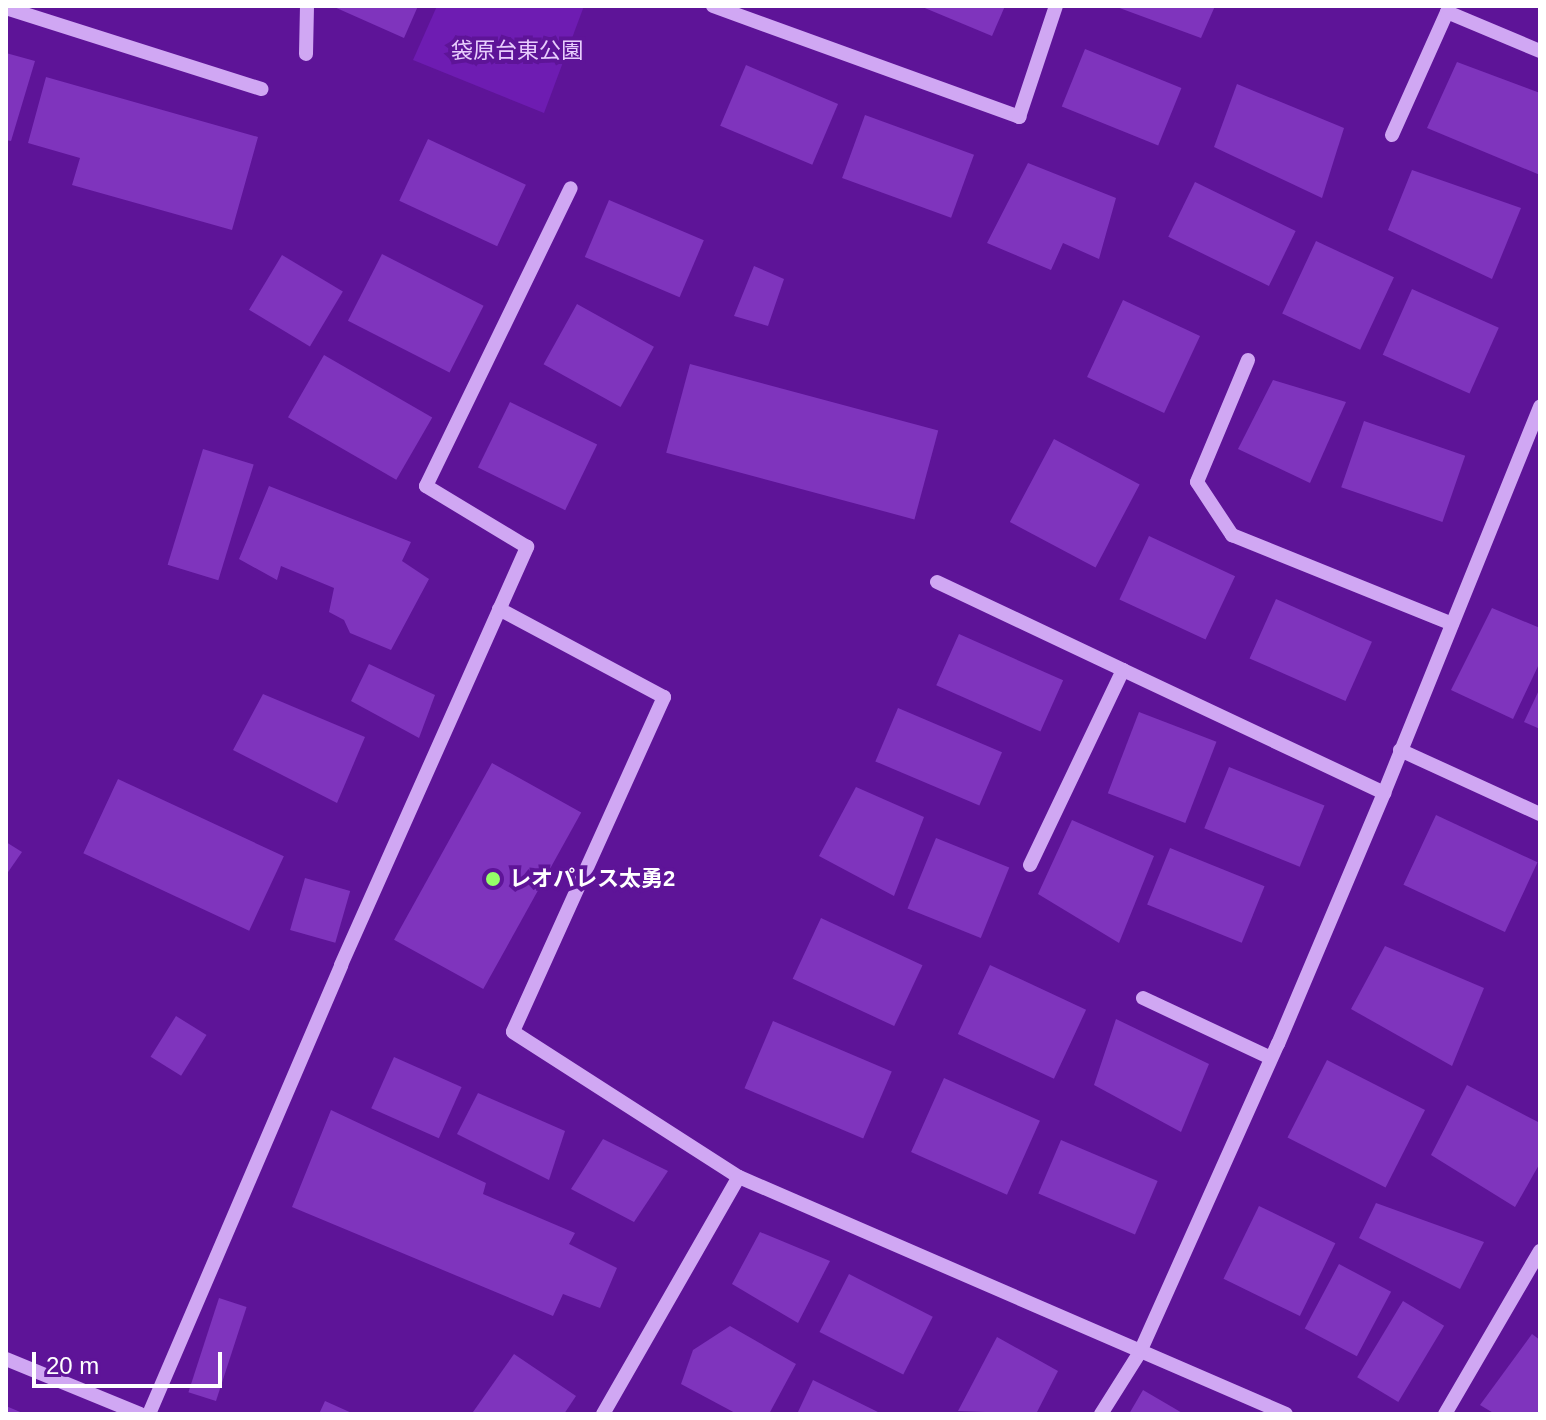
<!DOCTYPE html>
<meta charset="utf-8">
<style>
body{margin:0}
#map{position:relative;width:1546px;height:1420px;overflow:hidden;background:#5e1498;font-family:Helvetica,"Noto Sans JP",sans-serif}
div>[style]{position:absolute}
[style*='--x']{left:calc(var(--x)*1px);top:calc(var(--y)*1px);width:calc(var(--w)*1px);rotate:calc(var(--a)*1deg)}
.green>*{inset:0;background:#6e1cb2}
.building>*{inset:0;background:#7f34bd;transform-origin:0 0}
.minor>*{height:14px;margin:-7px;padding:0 7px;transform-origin:7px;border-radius:7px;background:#d0a7f3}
.dots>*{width:22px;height:22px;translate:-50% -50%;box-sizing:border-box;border:4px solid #5e1498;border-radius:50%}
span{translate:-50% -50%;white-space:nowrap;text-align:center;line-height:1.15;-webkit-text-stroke:8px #5e1498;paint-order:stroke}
.park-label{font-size:22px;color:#e8cefd}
.poi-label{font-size:22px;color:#fff;font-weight:700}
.left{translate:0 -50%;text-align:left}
.frame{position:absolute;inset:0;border:8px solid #fff;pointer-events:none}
.scale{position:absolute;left:32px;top:1352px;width:190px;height:36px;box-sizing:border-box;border:4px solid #fff;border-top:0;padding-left:10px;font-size:24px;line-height:28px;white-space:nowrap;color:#fff;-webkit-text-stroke:6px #5e1498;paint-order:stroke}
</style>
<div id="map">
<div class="green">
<i style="clip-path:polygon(437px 6px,584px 6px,544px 113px,413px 60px)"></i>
</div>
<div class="building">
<i style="clip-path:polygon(332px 6px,418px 6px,404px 38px)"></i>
<i style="clip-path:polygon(920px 6px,1005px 6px,992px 36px)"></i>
<i style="clip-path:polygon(1114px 6px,1215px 6px,1201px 38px)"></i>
<i style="left:1085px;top:49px;width:104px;height:62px;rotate:22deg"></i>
<i style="clip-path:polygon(6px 53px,35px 61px,11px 141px,6px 140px)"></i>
<i style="clip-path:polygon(1457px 62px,1540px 93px,1540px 175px,1427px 128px)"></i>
<i style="left:746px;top:65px;width:100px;height:66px;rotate:23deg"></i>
<i style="clip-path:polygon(46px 77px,258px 137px,232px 230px,72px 185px,80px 158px,28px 143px)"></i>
<i style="clip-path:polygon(1237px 84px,1344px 128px,1322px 198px,1214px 147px)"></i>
<i style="left:865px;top:115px;width:116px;height:67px;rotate:20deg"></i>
<i style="left:428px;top:139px;width:108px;height:68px;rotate:25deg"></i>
<i style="clip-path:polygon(1028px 163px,1116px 198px,1099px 259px,1063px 243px,1051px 270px,987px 243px)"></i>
<i style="clip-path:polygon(1412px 170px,1521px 208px,1492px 279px,1388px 230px)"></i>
<i style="left:1195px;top:182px;width:112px;height:61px;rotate:26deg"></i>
<i style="left:609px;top:200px;width:103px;height:62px;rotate:23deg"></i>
<i style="left:1316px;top:241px;width:86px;height:80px;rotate:25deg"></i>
<i style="left:382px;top:254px;width:114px;height:75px;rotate:27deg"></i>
<i style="left:282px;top:255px;width:71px;height:64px;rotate:31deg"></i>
<i style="clip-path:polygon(754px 266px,784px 279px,768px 326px,734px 316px)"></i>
<i style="left:1412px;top:289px;width:95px;height:72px;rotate:24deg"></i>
<i style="left:1123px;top:300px;width:85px;height:85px;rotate:25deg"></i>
<i style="left:577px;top:304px;width:88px;height:69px;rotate:29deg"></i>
<i style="left:324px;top:355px;width:125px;height:72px;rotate:30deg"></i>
<i style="left:690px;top:364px;width:257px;height:92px;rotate:15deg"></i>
<i style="clip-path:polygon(1273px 380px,1346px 402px,1310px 483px,1238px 449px)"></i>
<i style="left:510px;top:402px;width:97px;height:73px;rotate:26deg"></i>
<i style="left:1364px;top:421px;width:107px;height:70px;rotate:19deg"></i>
<i style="left:1054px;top:439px;width:97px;height:94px;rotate:28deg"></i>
<i style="left:203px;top:449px;width:53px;height:121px;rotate:17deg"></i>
<i style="clip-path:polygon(269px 486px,411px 542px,402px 561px,429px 579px,391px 650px,350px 633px,344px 620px,329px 612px,334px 588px,281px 566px,277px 580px,239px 559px)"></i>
<i style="left:1149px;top:536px;width:95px;height:70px;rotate:25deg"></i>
<i style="left:1276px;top:599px;width:105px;height:65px;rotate:24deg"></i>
<i style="clip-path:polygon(1492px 608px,1540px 628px,1540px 662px,1513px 719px,1451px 690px)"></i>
<i style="left:959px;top:634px;width:114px;height:56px;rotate:24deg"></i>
<i style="clip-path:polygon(369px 664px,435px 695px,419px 738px,351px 701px)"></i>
<i style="clip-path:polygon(1540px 688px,1540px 729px,1524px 722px)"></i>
<i style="clip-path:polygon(263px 694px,365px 737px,337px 803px,233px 750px)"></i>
<i style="left:898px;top:708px;width:113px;height:58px;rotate:23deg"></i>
<i style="left:1139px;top:712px;width:83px;height:87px;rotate:21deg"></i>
<i style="left:492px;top:763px;width:102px;height:202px;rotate:29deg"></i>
<i style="left:1229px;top:767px;width:103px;height:66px;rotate:22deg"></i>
<i style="left:118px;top:779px;width:183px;height:82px;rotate:25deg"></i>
<i style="clip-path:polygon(856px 787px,924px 817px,894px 896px,819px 856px)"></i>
<i style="left:1436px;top:815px;width:112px;height:77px;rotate:25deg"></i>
<i style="clip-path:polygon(1072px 820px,1154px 856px,1119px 943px,1038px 894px)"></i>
<i style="left:936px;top:838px;width:79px;height:76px;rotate:22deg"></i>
<i style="clip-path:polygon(6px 842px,22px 852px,6px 875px)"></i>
<i style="left:1170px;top:848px;width:102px;height:61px;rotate:22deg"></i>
<i style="left:305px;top:878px;width:47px;height:54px;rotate:16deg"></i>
<i style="left:821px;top:918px;width:112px;height:67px;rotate:25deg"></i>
<i style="clip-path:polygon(1385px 946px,1484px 988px,1452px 1066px,1351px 1009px)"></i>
<i style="left:990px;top:965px;width:106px;height:76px;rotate:25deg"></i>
<i style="left:176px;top:1016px;width:36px;height:48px;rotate:32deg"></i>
<i style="clip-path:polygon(1116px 1019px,1209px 1064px,1181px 1132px,1094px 1085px)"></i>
<i style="left:773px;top:1021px;width:129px;height:73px;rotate:23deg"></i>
<i style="left:394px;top:1057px;width:74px;height:56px;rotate:24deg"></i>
<i style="left:1327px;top:1060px;width:110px;height:87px;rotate:27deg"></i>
<i style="left:944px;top:1078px;width:105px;height:81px;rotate:24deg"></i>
<i style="clip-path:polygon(1467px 1085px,1540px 1123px,1540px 1163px,1515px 1207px,1431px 1155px)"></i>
<i style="clip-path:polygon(478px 1093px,565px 1131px,549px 1180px,457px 1134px)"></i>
<i style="clip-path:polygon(331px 1110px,486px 1183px,483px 1194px,575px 1233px,569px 1244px,617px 1268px,600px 1308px,563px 1294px,553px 1316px,292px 1207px)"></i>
<i style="clip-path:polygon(603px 1139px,668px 1171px,634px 1222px,571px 1189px)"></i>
<i style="left:1061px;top:1140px;width:105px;height:58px;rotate:23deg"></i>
<i style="clip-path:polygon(1376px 1203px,1484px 1242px,1460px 1289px,1359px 1238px)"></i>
<i style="left:1259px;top:1206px;width:85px;height:81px;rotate:26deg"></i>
<i style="clip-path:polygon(760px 1232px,830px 1261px,798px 1323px,732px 1284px)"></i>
<i style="left:1339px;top:1264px;width:59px;height:73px;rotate:28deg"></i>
<i style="left:849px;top:1274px;width:94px;height:65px;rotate:27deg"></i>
<i style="left:219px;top:1298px;width:29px;height:99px;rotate:18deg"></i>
<i style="left:1403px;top:1301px;width:48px;height:89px;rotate:31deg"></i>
<i style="clip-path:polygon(730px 1326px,796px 1364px,769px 1414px,737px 1414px,681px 1384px,693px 1350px)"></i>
<i style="clip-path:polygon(1532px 1334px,1540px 1340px,1540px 1414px,1495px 1414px,1480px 1405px)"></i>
<i style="clip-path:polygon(997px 1337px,1058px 1371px,1036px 1414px,958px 1411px)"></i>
<i style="clip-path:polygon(514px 1354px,576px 1396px,564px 1414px,473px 1412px)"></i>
<i style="clip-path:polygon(813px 1380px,882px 1414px,797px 1414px)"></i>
<i style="clip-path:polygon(1143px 1390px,1184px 1414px,1129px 1414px)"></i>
<i style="clip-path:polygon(325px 1401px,354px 1414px,319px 1414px)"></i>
<i style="clip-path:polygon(6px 1406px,25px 1414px,6px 1414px)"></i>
</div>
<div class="minor">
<i style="--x:713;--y:6;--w:326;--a:19.9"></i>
<i style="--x:1019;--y:117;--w:117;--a:-71.6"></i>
<i style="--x:6;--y:8;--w:268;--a:17.6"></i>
<i style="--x:306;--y:54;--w:48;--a:-88.8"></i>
<i style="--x:1392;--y:135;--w:135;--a:-65.9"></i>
<i style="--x:1447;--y:12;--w:101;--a:22.8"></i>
<i style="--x:1248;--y:360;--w:132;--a:112.7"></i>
<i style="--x:1197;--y:482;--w:64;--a:56.6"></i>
<i style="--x:1232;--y:535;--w:237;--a:22"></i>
<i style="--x:937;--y:582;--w:206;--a:25.3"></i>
<i style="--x:499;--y:609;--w:187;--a:28.1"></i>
<i style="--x:664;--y:697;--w:367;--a:114.3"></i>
<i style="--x:513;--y:1032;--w:269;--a:32.7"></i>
<i style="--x:739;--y:1177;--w:596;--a:23.43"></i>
<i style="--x:1400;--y:750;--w:154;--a:24.6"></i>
<i style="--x:1030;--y:865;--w:216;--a:-64.5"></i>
<i style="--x:1123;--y:670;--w:289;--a:25.2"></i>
<i style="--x:1143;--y:998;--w:141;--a:25.1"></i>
<i style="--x:6;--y:1359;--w:145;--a:22.3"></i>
<i style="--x:149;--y:1414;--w:488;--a:-66.8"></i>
<i style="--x:341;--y:965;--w:458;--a:-66"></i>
<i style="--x:527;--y:547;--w:118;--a:-148.9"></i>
<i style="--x:426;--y:486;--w:331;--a:-64.1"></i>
<i style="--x:603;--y:1414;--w:273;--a:-60.2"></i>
<i style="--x:1101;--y:1414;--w:73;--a:-57.8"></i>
<i style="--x:1140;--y:1352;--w:338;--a:-65.9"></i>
<i style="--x:1278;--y:1044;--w:272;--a:-67.1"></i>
<i style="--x:1384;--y:793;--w:417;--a:-68"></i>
<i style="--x:1445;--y:1414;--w:189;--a:-59.8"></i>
</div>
<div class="dots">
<i style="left:493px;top:879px;background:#95ff68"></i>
</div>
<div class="park-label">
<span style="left:517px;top:51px">袋原台東公園</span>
</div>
<div class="poi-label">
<span class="left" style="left:509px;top:879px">レオパレス太勇2</span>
</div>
<div class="frame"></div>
<div class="scale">20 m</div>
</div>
